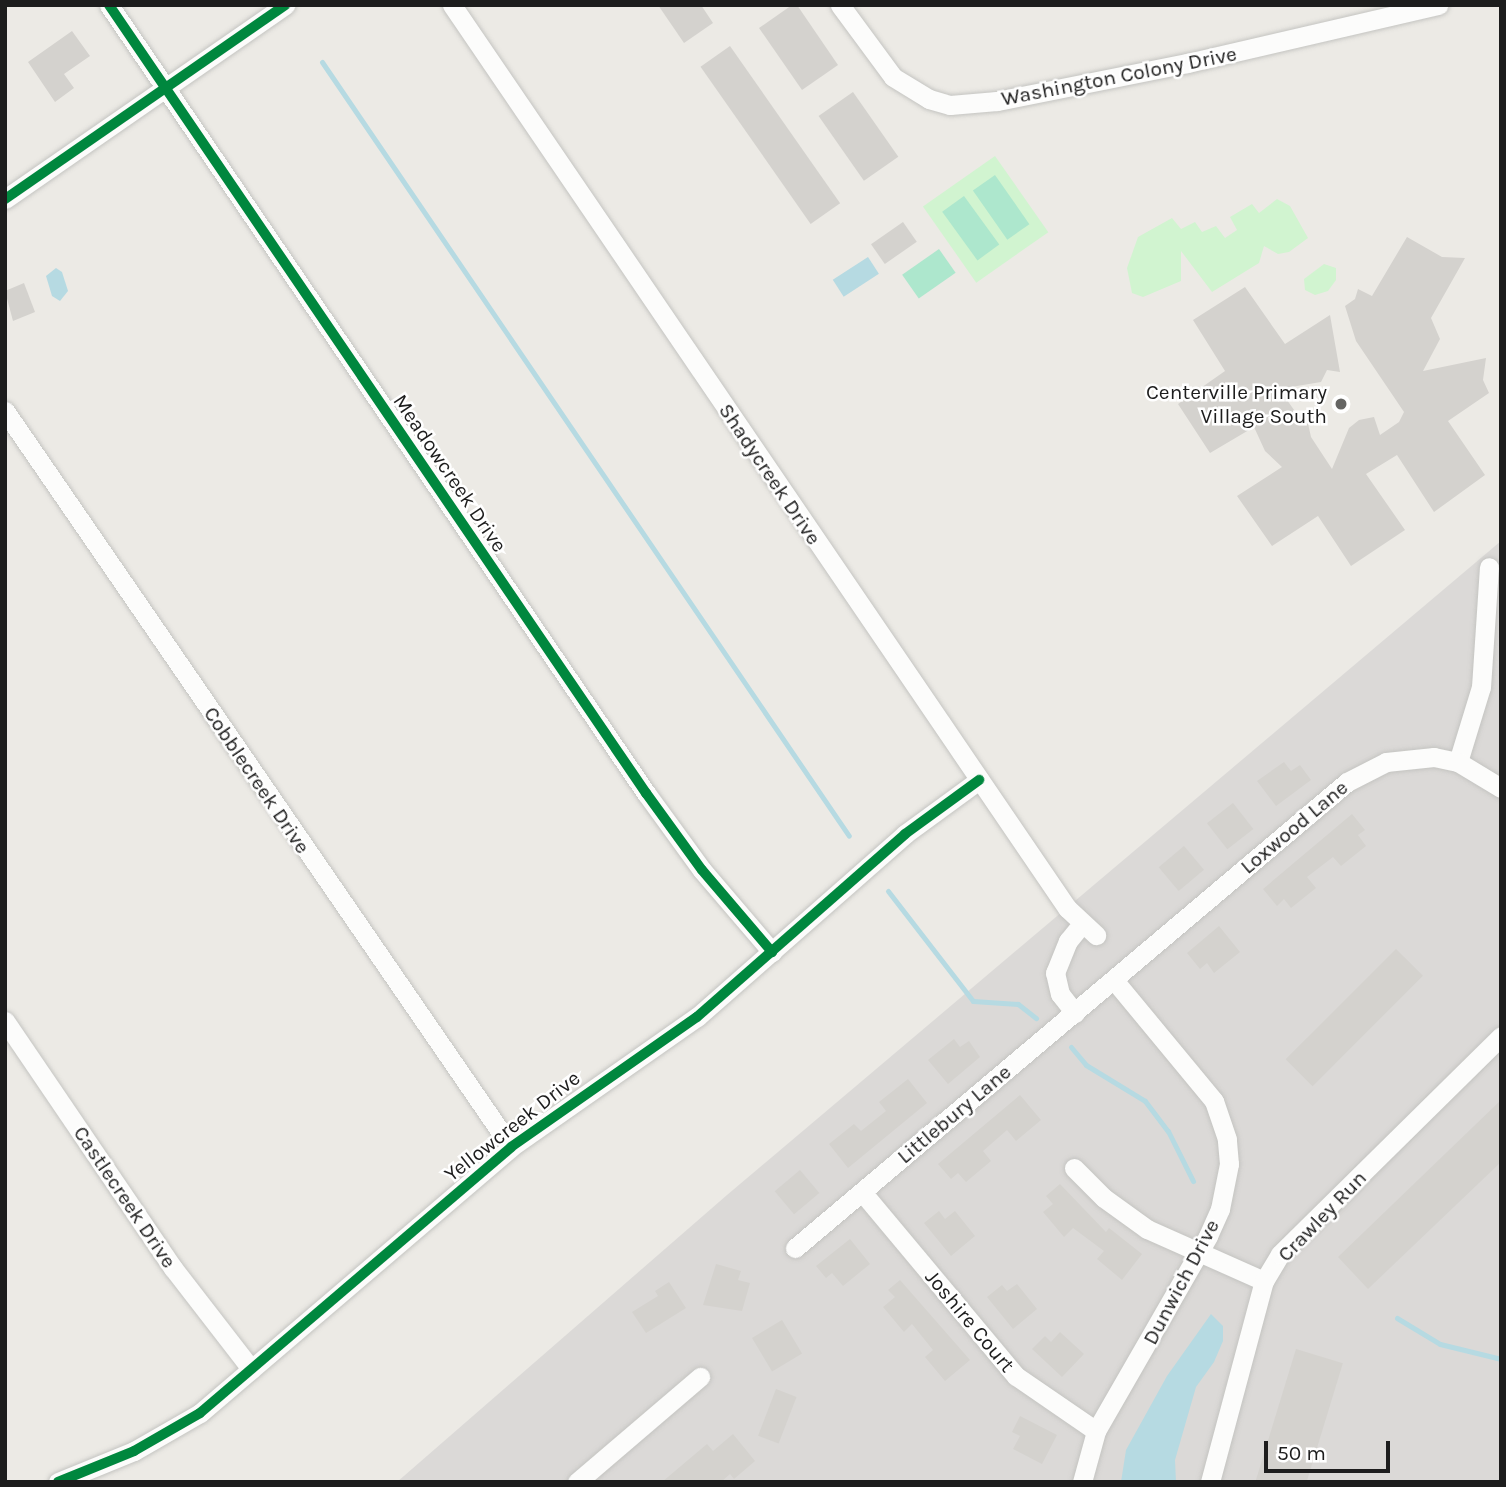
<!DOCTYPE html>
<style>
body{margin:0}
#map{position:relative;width:1506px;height:1487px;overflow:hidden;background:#eceae5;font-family:Karla,sans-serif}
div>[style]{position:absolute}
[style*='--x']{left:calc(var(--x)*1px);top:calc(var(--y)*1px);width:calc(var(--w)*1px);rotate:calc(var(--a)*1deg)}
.residential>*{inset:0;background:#dbd9d7}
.park>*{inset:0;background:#d1f4d0;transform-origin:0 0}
.pitch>*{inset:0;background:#ade7cd;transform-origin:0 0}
.water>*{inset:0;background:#b6dae2;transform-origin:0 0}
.stream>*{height:5px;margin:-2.5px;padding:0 2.5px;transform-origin:2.5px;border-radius:2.5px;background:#b6dae2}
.building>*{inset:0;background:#d4d2ce;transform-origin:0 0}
.roads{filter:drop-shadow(0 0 2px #c4c4c1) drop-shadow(0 0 2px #c4c4c1)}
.street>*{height:19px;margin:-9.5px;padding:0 9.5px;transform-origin:9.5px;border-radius:9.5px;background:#fcfcfb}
.cycleway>*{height:10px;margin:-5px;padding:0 5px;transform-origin:5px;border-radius:5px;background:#00873e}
.dots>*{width:19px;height:19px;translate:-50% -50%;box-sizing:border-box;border:4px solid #fff;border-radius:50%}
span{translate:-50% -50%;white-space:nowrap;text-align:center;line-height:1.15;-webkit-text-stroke:5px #fff;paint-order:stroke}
.street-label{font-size:21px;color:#1d1d1d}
.poi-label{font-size:21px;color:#1d1d1d}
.right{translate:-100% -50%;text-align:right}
.frame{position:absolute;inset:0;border:7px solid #1d1d1d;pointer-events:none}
.scale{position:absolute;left:1264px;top:1441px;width:126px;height:32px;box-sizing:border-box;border:4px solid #1d1d1d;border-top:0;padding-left:9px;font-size:21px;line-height:24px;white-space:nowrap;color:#1d1d1d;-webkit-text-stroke:5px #fff;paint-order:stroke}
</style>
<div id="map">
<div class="residential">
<i style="clip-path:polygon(1501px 541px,1501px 1482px,397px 1482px,727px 1195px)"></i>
</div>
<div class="park">
<i style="left:995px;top:156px;width:93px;height:88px;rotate:55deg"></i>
<i style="clip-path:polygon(1277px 199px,1290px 206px,1308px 238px,1289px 252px,1278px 254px,1264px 246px,1259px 263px,1212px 292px,1181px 251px,1181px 281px,1143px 297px,1132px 293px,1127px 268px,1138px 237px,1172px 218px,1181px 229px,1195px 222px,1202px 232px,1216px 226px,1225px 238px,1237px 230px,1230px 217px,1252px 204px,1259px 213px)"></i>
<i style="clip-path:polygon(1324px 264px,1336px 268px,1336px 280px,1328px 291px,1315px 295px,1305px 290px,1304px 279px)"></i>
</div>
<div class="pitch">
<i style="left:995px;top:175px;width:60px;height:27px;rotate:55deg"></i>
<i style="left:964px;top:196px;width:60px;height:27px;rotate:54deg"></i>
<i style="left:939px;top:249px;width:29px;height:45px;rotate:55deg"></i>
</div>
<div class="water">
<i style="left:868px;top:257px;width:20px;height:42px;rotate:57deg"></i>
<i style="clip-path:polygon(56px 268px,62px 272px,68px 291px,60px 301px,52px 296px,46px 276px)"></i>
<i style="clip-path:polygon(1211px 1314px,1223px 1326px,1223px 1341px,1214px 1362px,1196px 1387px,1175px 1460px,1176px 1482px,1121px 1482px,1126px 1450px,1167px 1376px)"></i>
</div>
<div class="stream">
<i style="--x:322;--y:62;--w:936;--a:55.75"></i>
<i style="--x:888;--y:891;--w:139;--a:52.3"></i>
<i style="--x:973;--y:1001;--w:45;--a:3.8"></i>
<i style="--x:1018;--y:1004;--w:23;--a:38"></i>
<i style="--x:1071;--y:1047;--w:23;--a:50"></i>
<i style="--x:1086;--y:1065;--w:69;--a:31.4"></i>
<i style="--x:1145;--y:1101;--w:38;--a:53"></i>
<i style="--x:1168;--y:1131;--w:56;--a:63.4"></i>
<i style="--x:1397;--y:1318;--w:50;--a:31.2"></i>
<i style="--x:1440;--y:1344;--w:63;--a:13.8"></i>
</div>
<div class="building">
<i style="clip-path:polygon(658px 5px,701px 5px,713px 23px,684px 43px)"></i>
<i style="clip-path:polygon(792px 5px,797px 5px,838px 65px,802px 90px,759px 28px)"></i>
<i style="clip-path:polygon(72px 31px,90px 56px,64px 74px,74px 88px,55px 102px,28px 62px)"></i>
<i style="left:730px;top:46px;width:192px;height:36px;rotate:55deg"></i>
<i style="left:853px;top:92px;width:79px;height:42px;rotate:55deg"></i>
<i style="left:903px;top:222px;width:24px;height:39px;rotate:55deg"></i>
<i style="clip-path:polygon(1407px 237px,1442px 257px,1465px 258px,1431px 318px,1440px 339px,1423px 371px,1486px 358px,1483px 380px,1489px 393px,1448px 421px,1485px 475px,1434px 512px,1397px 455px,1366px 474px,1405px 530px,1351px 566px,1318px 516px,1272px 546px,1237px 496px,1282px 467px,1265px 451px,1254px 427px,1210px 453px,1178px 404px,1225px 371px,1193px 320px,1245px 287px,1285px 344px,1330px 315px,1340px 372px,1327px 370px,1321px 382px,1279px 389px,1297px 414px,1307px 419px,1311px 437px,1332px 469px,1349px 428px,1359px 420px,1374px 417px,1380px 435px,1399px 422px,1404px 412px,1356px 341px,1345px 306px,1355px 299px,1358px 289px,1372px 296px)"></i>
<i style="clip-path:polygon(24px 283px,35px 312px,13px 321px,5px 291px)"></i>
<i style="clip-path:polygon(1284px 762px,1291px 771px,1300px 765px,1311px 780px,1276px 806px,1257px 781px)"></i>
<i style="left:1233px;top:803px;width:33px;height:33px;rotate:52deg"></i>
<i style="clip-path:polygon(1352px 814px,1365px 830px,1358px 835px,1366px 846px,1341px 866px,1333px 857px,1307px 877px,1316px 888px,1291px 908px,1284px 899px,1277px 906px,1263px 889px)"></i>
<i style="left:1184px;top:846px;width:31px;height:33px;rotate:50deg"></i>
<i style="clip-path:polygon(1219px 926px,1240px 952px,1214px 973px,1207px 963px,1200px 969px,1187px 953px)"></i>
<i style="left:1396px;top:949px;width:38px;height:156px;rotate:45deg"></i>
<i style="clip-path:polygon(954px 1039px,960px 1047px,969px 1041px,980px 1057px,948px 1084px,928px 1060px)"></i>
<i style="clip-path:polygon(908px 1079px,927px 1103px,848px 1168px,829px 1144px,854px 1124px,861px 1131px,886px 1111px,879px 1102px)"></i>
<i style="clip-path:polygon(1020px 1095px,1041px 1120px,1016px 1141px,1007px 1130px,983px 1151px,991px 1161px,966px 1182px,958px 1173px,951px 1179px,938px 1164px)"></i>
<i style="clip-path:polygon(1501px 1100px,1501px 1162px,1368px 1289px,1338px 1257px)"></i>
<i style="left:800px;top:1170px;width:30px;height:33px;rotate:50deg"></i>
<i style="clip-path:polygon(1060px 1184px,1106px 1232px,1109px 1228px,1142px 1254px,1122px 1280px,1097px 1259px,1104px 1251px,1073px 1228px,1064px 1237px,1043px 1212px,1053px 1204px,1046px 1196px)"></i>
<i style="clip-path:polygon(939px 1211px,945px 1219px,955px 1211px,975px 1236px,951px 1256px,924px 1223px)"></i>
<i style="clip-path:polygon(850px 1239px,870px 1264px,843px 1286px,832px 1273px,826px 1278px,816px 1266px)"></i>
<i style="clip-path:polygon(716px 1264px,741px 1271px,738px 1280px,750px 1283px,742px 1311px,703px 1305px)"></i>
<i style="clip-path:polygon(900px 1280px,970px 1360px,945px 1381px,925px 1357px,933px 1350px,912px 1324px,904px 1332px,883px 1307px,895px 1297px,888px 1290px)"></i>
<i style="clip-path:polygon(669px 1282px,686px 1308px,646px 1333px,632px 1312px,658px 1296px,655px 1291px)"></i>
<i style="clip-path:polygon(1017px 1284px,1037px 1309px,1013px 1329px,987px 1297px,1002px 1285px,1007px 1291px)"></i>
<i style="left:782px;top:1320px;width:39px;height:35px;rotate:59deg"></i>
<i style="clip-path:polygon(1060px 1332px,1084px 1354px,1062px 1377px,1032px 1349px,1045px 1336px,1051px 1342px)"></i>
<i style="left:1296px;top:1349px;width:49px;height:138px;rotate:17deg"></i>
<i style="left:776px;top:1389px;width:22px;height:50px;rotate:21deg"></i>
<i style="clip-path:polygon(1020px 1416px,1057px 1435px,1042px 1464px,1013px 1449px,1020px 1436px,1012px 1432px)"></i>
<i style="clip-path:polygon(733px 1434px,755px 1461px,734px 1479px,730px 1474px,721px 1482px,662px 1482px,707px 1444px,713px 1451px)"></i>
</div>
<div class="roads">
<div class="street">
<i style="--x:109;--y:5;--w:954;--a:55.73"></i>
<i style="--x:646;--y:793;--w:95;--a:54"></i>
<i style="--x:702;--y:870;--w:108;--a:49.5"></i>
<i style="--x:452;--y:5;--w:1093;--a:55.74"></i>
<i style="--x:1067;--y:908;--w:40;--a:43"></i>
<i style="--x:840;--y:5;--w:89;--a:53.6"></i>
<i style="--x:893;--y:77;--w:42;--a:31.4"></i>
<i style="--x:929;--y:99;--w:22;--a:16"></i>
<i style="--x:950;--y:105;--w:47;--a:-4.9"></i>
<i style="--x:997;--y:101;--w:194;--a:-11.3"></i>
<i style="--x:1187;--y:63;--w:258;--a:-13"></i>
<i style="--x:5;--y:199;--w:341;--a:-34.7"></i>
<i style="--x:5;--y:411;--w:893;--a:55.49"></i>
<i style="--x:1458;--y:762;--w:78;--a:-73"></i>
<i style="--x:1481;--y:687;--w:120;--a:-86.2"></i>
<i style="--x:1075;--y:1013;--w:24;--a:-128"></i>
<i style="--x:1060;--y:994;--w:22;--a:-103"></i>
<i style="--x:1055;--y:973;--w:35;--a:-68"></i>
<i style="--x:1068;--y:941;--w:21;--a:-51"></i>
<i style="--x:5;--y:1021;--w:299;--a:55.8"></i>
<i style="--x:173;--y:1268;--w:128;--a:52.3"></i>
<i style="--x:1074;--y:1168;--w:42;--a:45"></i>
<i style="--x:1104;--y:1198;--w:53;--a:35.8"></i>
<i style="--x:1147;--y:1229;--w:128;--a:24"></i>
<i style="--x:862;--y:1192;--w:240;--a:50.1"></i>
<i style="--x:1016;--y:1376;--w:97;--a:34.5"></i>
<i style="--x:795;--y:1248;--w:722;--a:-40.17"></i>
<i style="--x:1347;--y:782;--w:44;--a:-27.1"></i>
<i style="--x:1386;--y:762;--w:48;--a:-5.9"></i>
<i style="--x:1434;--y:757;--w:25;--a:12"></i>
<i style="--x:1458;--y:762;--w:50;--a:31.2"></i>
<i style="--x:58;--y:1482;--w:82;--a:-22.2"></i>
<i style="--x:134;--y:1451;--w:76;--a:-29.9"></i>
<i style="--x:200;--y:1413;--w:409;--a:-40.5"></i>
<i style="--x:511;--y:1147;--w:227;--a:-35"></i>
<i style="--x:697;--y:1017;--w:277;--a:-41.3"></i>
<i style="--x:905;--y:834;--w:92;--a:-36.1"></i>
<i style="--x:577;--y:1482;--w:162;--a:-40.5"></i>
<i style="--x:1082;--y:1482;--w:53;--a:-74.6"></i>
<i style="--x:1096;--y:1431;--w:225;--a:-60.1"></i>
<i style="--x:1208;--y:1236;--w:30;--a:-66"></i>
<i style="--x:1220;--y:1209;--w:46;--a:-78.7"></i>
<i style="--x:1229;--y:1164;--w:25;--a:-95"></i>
<i style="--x:1227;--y:1139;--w:40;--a:-108.9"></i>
<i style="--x:1214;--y:1101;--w:157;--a:-129.6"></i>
<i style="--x:1210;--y:1482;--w:208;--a:-75"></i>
<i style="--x:1264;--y:1281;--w:31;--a:-59"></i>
<i style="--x:1280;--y:1254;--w:310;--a:-44.6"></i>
</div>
</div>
<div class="cycleway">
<i style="--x:109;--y:5;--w:954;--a:55.73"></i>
<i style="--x:646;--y:793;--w:95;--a:54"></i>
<i style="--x:702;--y:870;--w:108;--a:49.5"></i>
<i style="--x:5;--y:199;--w:341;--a:-34.7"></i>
<i style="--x:58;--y:1482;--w:82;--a:-22.2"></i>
<i style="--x:134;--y:1451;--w:76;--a:-29.9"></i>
<i style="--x:200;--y:1413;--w:409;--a:-40.5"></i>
<i style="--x:511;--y:1147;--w:227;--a:-35"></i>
<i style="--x:697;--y:1017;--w:277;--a:-41.3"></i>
<i style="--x:905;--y:834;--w:92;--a:-36.1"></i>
</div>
<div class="dots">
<i style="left:1341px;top:404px;background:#656563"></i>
</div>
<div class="street-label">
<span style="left:1119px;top:76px;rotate:-11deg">Washington Colony Drive</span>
<span style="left:450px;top:473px;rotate:56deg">Meadowcreek Drive</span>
<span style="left:770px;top:474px;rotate:56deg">Shadycreek Drive</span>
<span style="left:257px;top:780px;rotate:56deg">Cobblecreek Drive</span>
<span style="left:1294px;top:827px;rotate:-40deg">Loxwood Lane</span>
<span style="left:954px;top:1114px;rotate:-40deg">Littlebury Lane</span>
<span style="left:512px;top:1126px;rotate:-38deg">Yellowcreek Drive</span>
<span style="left:125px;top:1197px;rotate:56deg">Castlecreek Drive</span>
<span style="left:1322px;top:1216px;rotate:-46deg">Crawley Run</span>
<span style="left:1181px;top:1282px;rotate:-62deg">Dunwich Drive</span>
<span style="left:970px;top:1321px;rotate:50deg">Joshire Court</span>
</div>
<div class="poi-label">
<span class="right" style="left:1327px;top:404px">Centerville Primary<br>Village South</span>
</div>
<div class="frame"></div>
<div class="scale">50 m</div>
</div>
